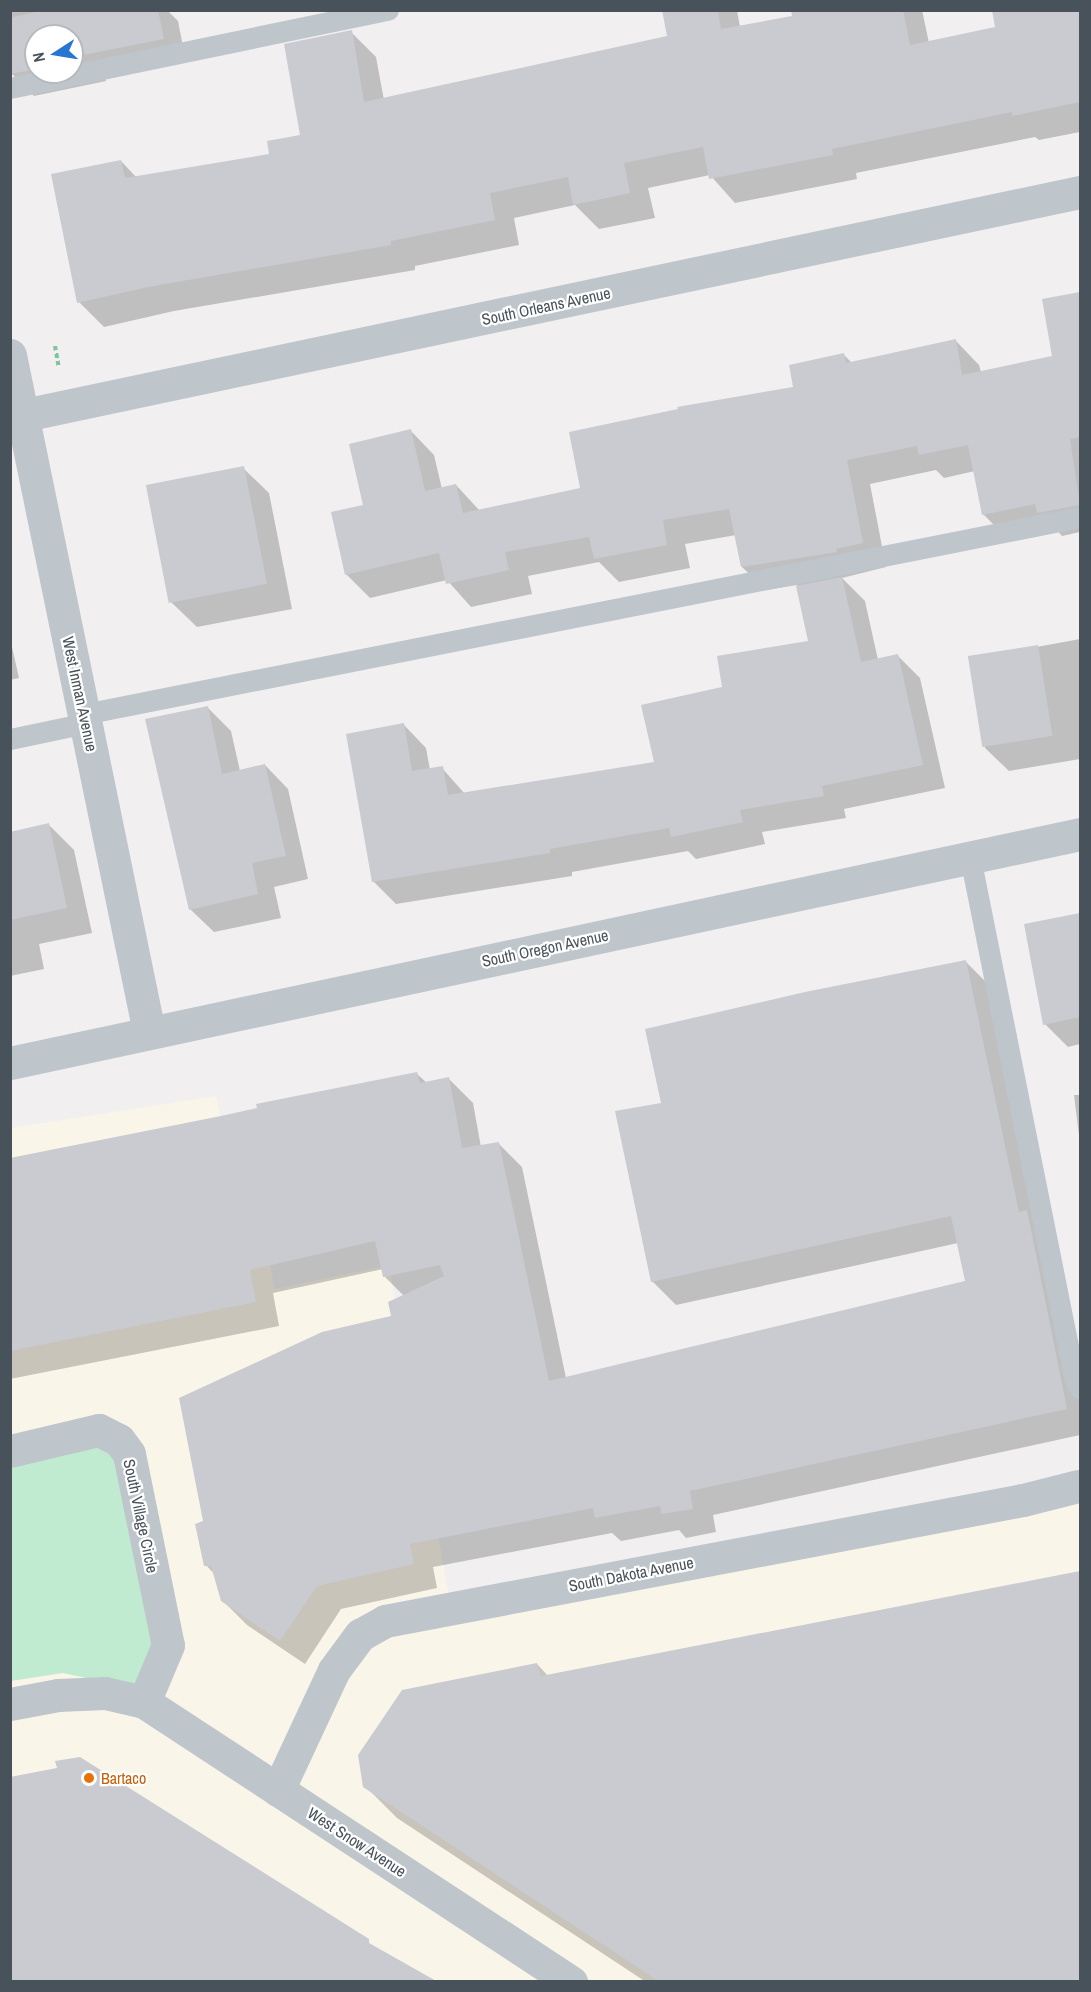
<!DOCTYPE html>
<style>
body{margin:0}
#map{position:relative;width:1091px;height:1992px;overflow:hidden;background:#f1efef;font-family:"Archivo Narrow",sans-serif}
div>[style]{position:absolute}
[style*='--x']{left:calc(var(--x)*1px);top:calc(var(--y)*1px);width:calc(var(--w)*1px);rotate:calc(var(--a)*1deg)}
.commercial>*{inset:0;background:#faf5e9}
.green>*{inset:0;background:#c0ebd0}
.shadow>*{inset:0;background:#0003}
.building>*{inset:0;background:#c9cbd1;transform-origin:0 0}
.path>*{height:4px;margin-top:-2px;transform-origin:0;background:repeating-linear-gradient(90deg,#7bc6a0 0 4.5px,transparent 0 7.5px)}
.service>*{height:21px;margin:-10.5px;padding:0 10.5px;transform-origin:10.5px;border-radius:10.5px;background:#bec6cc}
.minor>*{height:33px;margin:-16.5px;padding:0 16.5px;transform-origin:16.5px;border-radius:16.5px;background:#bec6cc}
.tertiary>*{height:33px;margin:-16.5px;padding:0 16.5px;transform-origin:16.5px;border-radius:16.5px;background:#bec6cc}
.dots>*{width:16px;height:16px;translate:-50% -50%;box-sizing:border-box;border:3px solid #fff;border-radius:50%}
span{translate:-50% -50%;white-space:nowrap;text-align:center;line-height:1.15;-webkit-text-stroke:4.5px #fff;paint-order:stroke}
.street-label{font-size:16px;color:#48525a}
.food-label{font-size:16px;color:#c56008}
.left{translate:0 -50%;text-align:left}
.frame{position:absolute;inset:0;border:12px solid #48525a;pointer-events:none}
.north{position:absolute;left:24px;top:24px;width:60px;height:60px;box-sizing:border-box;background:#fff;border:2px solid #b6babd;border-radius:50%;rotate:258deg;font-size:16px;font-weight:700;line-height:24px;text-align:center;color:#48525a}
.north::after{content:'';display:block;margin:auto;width:21px;height:27px;background:#2876d1;clip-path:polygon(50% 0,100% 100%,50% 72%,0 100%)}
</style>
<div id="map">
<div class="commercial">
<i style="clip-path:polygon(216px 1096px,235px 1177px,250px 1174px,275px 1289px,389px 1265px,450px 1601px,1080px 1493px,1080px 1981px,11px 1982px,11px 1128px)"></i>
</div>
<div class="green">
<i style="clip-path:polygon(94px 1437px,113px 1448px,167px 1650px,137px 1689px,63px 1673px,11px 1681px,10px 1456px)"></i>
</div>
<div class="shadow">
<i style="clip-path:polygon(evenodd,10px 10px,167px 10px,178px 21px,186px 62px,105px 78px,106px 81px,34px 96px,11px 73px,10px 10px,36px 36px,72px 36px,72px 72px,36px 72px,36px 36px)"></i>
<i style="clip-path:polygon(664px 10px,737px 10px,740px 27px,794px 17px,793px 10px,922px 10px,929px 43px,997px 29px,993px 10px,1080px 10px,1080px 132px,1039px 140px,1035px 137px,856px 173px,857px 179px,735px 203px,710px 175px,648px 188px,655px 218px,599px 229px,575px 205px,514px 218px,519px 245px,415px 266px,415px 270px,174px 311px,104px 327px,79px 302px,121px 161px,137px 178px,271px 155px,302px 136px,351px 32px,376px 57px,384px 100px,669px 37px)"></i>
<i style="clip-path:polygon(1080px 293px,1080px 532px,1062px 536px,1055px 528px,1007px 538px,983px 514px,975px 471px,944px 478px,936px 470px,870px 484px,886px 567px,842px 578px,865px 601px,878px 660px,897px 655px,920px 678px,945px 788px,844px 809px,846px 818px,762px 832px,765px 844px,696px 859px,688px 851px,572px 872px,572px 876px,396px 904px,373px 881px,404px 725px,426px 748px,430px 770px,442px 768px,465px 794px,656px 763px,724px 688px,810px 642px,797px 585px,766px 590px,742px 567px,736px 535px,685px 544px,690px 568px,619px 582px,599px 562px,528px 576px,532px 594px,471px 607px,447px 580px,370px 598px,346px 574px,364px 506px,411px 431px,434px 455px,442px 489px,456px 485px,480px 511px,582px 489px,795px 388px,844px 355px,852px 363px,956px 341px,979px 365px,981px 372px,1054px 357px,1044px 301px)"></i>
<i style="clip-path:polygon(243px 468px,269px 493px,292px 609px,197px 627px,171px 602px)"></i>
<i style="clip-path:polygon(10px 638px,19px 678px,10px 680px)"></i>
<i style="clip-path:polygon(1080px 639px,1080px 759px,1009px 771px,985px 748px,970px 659px)"></i>
<i style="clip-path:polygon(208px 708px,231px 731px,240px 771px,265px 765px,288px 789px,308px 879px,274px 887px,281px 918px,214px 932px,190px 909px)"></i>
<i style="clip-path:polygon(49px 825px,74px 850px,92px 933px,39px 944px,44px 969px,10px 976px,10px 833px)"></i>
<i style="clip-path:polygon(1080px 915px,1080px 1044px,1068px 1047px,1045px 1024px,1026px 925px)"></i>
<i style="clip-path:polygon(965px 961px,989px 985px,1080px 1385px,1080px 1435px,713px 1515px,716px 1532px,686px 1538px,679px 1530px,621px 1541px,612px 1533px,433px 1567px,437px 1588px,341px 1609px,305px 1664px,247px 1625px,222px 1600px,215px 1575px,206px 1565px,205px 1523px,392px 1317px,404px 1296px,384px 1276px,383px 1269px,273px 1293px,279px 1326px,10px 1379px,10px 1159px,221px 1117px,417px 1074px,427px 1083px,449px 1079px,473px 1103px,481px 1147px,498px 1143px,522px 1167px,566px 1378px,967px 1283px,958px 1243px,676px 1305px,652px 1281px,663px 1104px)"></i>
<i style="clip-path:polygon(1074px 1095px,1080px 1095px,1080px 1143px)"></i>
<i style="clip-path:polygon(1080px 1573px,1080px 1982px,646px 1982px,397px 1818px,365px 1786px,537px 1664px,548px 1676px)"></i>
</div>
<div class="building">
<i style="clip-path:polygon(44px 10px,158px 10px,164px 39px,83px 55px,84px 58px,72px 61px,72px 36px,36px 36px,36px 69px,10px 74px,10px 18px)"></i>
<i style="clip-path:polygon(662px 10px,718px 10px,721px 29px,792px 16px,791px 10px,903px 10px,910px 45px,995px 27px,992px 10px,1080px 10px,1080px 102px,1012px 116px,1012px 112px,832px 149px,833px 155px,709px 179px,703px 147px,624px 163px,630px 193px,573px 205px,568px 177px,490px 193px,495px 220px,391px 241px,391px 245px,148px 287px,77px 303px,51px 174px,121px 160px,125px 178px,269px 154px,267px 141px,300px 135px,284px 44px,352px 30px,364px 102px,667px 36px)"></i>
<i style="clip-path:polygon(1080px 292px,1080px 437px,1070px 439px,1080px 505px,1037px 513px,1035px 504px,982px 515px,968px 445px,919px 455px,917px 446px,847px 460px,863px 543px,836px 549px,837px 552px,741px 567px,729px 509px,663px 520px,667px 545px,594px 559px,589px 537px,505px 552px,509px 570px,446px 584px,439px 553px,345px 575px,331px 512px,363px 505px,349px 444px,411px 429px,425px 491px,456px 484px,463px 513px,580px 488px,569px 432px,678px 409px,677px 407px,793px 387px,789px 365px,844px 353px,846px 363px,956px 339px,962px 375px,1052px 356px,1042px 299px)"></i>
<i style="left:244px;top:466px;width:120px;height:100px;rotate:79deg"></i>
<i style="clip-path:polygon(842px 577px,861px 662px,898px 654px,923px 765px,822px 786px,824px 796px,740px 810px,743px 822px,671px 837px,669px 828px,550px 849px,550px 853px,372px 882px,346px 734px,404px 723px,412px 771px,443px 766px,448px 795px,654px 762px,641px 705px,722px 687px,717px 656px,808px 641px,796px 586px)"></i>
<i style="left:1038px;top:645px;width:92px;height:71px;rotate:81deg"></i>
<i style="clip-path:polygon(208px 706px,222px 774px,265px 764px,286px 856px,252px 863px,258px 894px,189px 910px,145px 719px)"></i>
<i style="clip-path:polygon(49px 823px,67px 908px,10px 920px,10px 832px)"></i>
<i style="clip-path:polygon(1080px 913px,1080px 1017px,1043px 1025px,1024px 924px)"></i>
<i style="clip-path:polygon(966px 960px,1019px 1212px,1027px 1210px,1067px 1409px,690px 1491px,693px 1509px,661px 1514px,660px 1506px,595px 1518px,593px 1508px,410px 1544px,414px 1564px,317px 1586px,280px 1641px,221px 1601px,211px 1566px,204px 1566px,195px 1524px,203px 1521px,179px 1398px,322px 1332px,391px 1316px,388px 1302px,444px 1276px,440px 1265px,383px 1277px,375px 1241px,250px 1270px,256px 1302px,10px 1351px,10px 1158px,221px 1116px,257px 1108px,256px 1104px,417px 1072px,420px 1083px,449px 1077px,462px 1148px,499px 1142px,549px 1381px,965px 1281px,951px 1216px,651px 1282px,615px 1111px,661px 1103px,645px 1029px,805px 992px)"></i>
<i style="clip-path:polygon(1080px 1571px,1080px 1982px,660px 1982px,363px 1787px,358px 1755px,402px 1690px,537px 1663px,541px 1676px)"></i>
<i style="clip-path:polygon(80px 1757px,369px 1939px,369px 1943px,438px 1982px,10px 1982px,10px 1777px,57px 1768px,55px 1761px)"></i>
</div>
<div class="path">
<i style="--x:55;--y:346;--w:22;--a:80"></i>
</div>
<div class="service">
<i style="--x:10;--y:88;--w:386;--a:-11.7"></i>
<i style="--x:84;--y:714;--w:1015;--a:-11.19"></i>
<i style="--x:10;--y:739;--w:78;--a:-11.9"></i>
<i style="--x:970;--y:857;--w:534;--a:78.67"></i>
<i style="--x:1075;--y:1381;--w:9;--a:54"></i>
</div>
<div class="minor">
<i style="--x:10;--y:355;--w:691;--a:78.4"></i>
<i style="--x:10;--y:418;--w:1094;--a:-11.93"></i>
<i style="--x:10;--y:1063;--w:1094;--a:-12.08"></i>
<i style="--x:10;--y:1451;--w:91;--a:-13.3"></i>
<i style="--x:99;--y:1430;--w:22;--a:27"></i>
<i style="--x:119;--y:1440;--w:17;--a:54"></i>
<i style="--x:129;--y:1454;--w:195;--a:78.5"></i>
<i style="--x:168;--y:1645;--w:62;--a:112.8"></i>
<i style="--x:278;--y:1790;--w:132;--a:-65"></i>
<i style="--x:334;--y:1670;--w:44;--a:-53.4"></i>
<i style="--x:360;--y:1635;--w:29;--a:-29"></i>
<i style="--x:385;--y:1621;--w:649;--a:-10.74"></i>
<i style="--x:1023;--y:1500;--w:57;--a:-14.3"></i>
</div>
<div class="tertiary">
<i style="--x:10;--y:1704;--w:49;--a:-10.6"></i>
<i style="--x:58;--y:1695;--w:47;--a:-2.4"></i>
<i style="--x:105;--y:1693;--w:40;--a:13"></i>
<i style="--x:144;--y:1702;--w:511;--a:33.25"></i>
</div>
<div class="dots">
<i style="left:89px;top:1778px;background:#e8710a"></i>
</div>
<div class="street-label">
<span style="left:546px;top:306px;rotate:-12deg">South Orleans Avenue</span>
<span style="left:80px;top:694px;rotate:78deg">West Inman Avenue</span>
<span style="left:545px;top:948px;rotate:-12deg">South Oregon Avenue</span>
<span style="left:141px;top:1516px;rotate:78deg">South Village Circle</span>
<span style="left:631px;top:1574px;rotate:-11deg">South Dakota Avenue</span>
<span style="left:357px;top:1842px;rotate:33deg">West Snow Avenue</span>
</div>
<div class="food-label">
<span class="left" style="left:101px;top:1778px">Bartaco</span>
</div>
<div class="frame"></div>
<div class="north">N</div>
</div>
